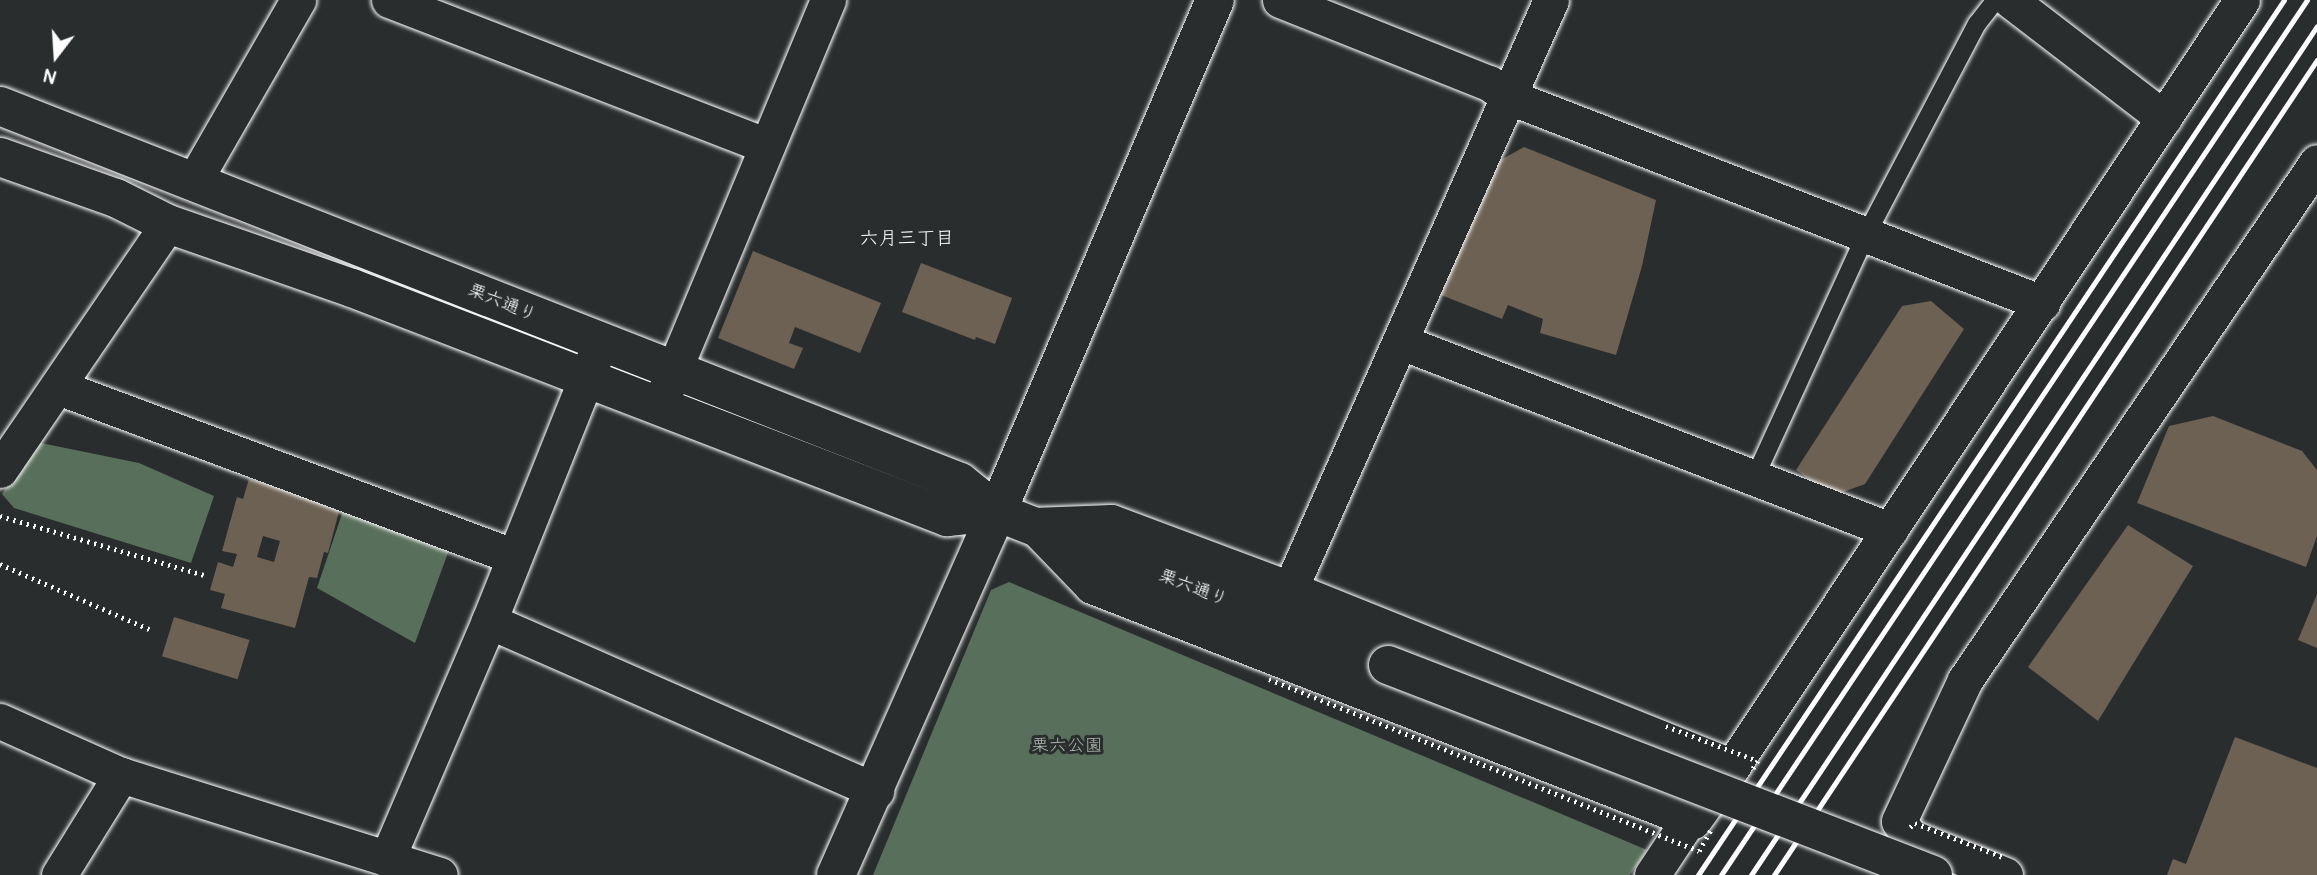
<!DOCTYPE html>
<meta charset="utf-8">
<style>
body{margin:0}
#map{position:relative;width:2317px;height:875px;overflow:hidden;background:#2a2d2e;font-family:Pangolin,"Klee One",sans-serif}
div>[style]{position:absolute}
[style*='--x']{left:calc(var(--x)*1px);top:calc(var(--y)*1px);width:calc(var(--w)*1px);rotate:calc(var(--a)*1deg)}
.green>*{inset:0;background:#586f5b}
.building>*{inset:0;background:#6c6153;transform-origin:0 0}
.path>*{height:4.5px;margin-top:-2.25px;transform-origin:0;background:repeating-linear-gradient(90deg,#fff 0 2px,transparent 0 7px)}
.roads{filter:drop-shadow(0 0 2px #fff) drop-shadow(0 0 2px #fff)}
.lane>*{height:18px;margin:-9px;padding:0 9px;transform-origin:9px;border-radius:9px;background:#2a2d2e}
.street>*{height:35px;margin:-17.5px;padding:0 17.5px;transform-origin:17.5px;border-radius:17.5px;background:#2a2d2e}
.secondary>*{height:38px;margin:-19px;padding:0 19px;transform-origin:19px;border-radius:19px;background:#2a2d2e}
.rail>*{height:5px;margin:-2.5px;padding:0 2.5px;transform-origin:2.5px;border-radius:2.5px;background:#fff}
.path-bridge>*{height:4.5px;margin-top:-2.25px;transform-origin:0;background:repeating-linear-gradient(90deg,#fff 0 2px,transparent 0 7px)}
.bridges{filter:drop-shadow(0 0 2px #fff) drop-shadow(0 0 2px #fff)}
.secondary-bridge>*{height:38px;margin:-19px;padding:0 19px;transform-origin:19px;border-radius:19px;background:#2a2d2e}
span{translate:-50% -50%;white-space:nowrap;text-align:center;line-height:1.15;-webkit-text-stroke:6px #2a2d2e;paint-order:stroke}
.street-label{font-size:18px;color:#fff}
.park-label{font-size:18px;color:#acb7ad}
.neighbourhood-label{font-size:19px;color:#fff}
.north{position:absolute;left:21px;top:21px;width:70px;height:70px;-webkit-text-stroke:5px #2a2d2e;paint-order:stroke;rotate:197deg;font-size:19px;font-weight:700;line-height:28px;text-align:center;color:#fff}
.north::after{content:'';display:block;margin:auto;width:24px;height:32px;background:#fff;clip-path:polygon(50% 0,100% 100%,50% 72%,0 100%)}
</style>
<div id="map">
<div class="green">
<i style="clip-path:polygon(36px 442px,139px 463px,214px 496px,191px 563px,14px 508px,2px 494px)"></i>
<i style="clip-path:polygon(344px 508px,449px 550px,415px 643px,317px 588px)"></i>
<i style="clip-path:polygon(1009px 582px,1647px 850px,1630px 875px,873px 875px,991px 590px)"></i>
</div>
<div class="building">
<i style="clip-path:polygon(1524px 147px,1656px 200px,1642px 266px,1616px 355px,1540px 333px,1543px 319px,1508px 305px,1502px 319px,1441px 295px,1495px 163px)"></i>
<i style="clip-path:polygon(753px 251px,881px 303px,860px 353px,795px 327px,789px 343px,803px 348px,794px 369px,718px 338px)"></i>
<i style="clip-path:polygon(921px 263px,1012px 298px,995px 344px,976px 337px,975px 340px,902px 312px)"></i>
<i style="clip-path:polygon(1931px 301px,1964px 329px,1865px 484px,1832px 496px,1796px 470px,1902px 306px)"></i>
<i style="clip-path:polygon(2213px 416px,2302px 451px,2317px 470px,2317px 536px,2306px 567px,2137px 503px,2169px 426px)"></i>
<i style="clip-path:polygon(evenodd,249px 479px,341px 504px,328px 553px,324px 552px,317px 578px,309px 577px,295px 628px,221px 608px,225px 594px,210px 590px,218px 562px,233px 567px,237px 554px,222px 551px,237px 497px,243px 499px,249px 479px,263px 536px,280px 541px,274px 562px,257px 557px,263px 536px)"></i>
<i style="clip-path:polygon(2128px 525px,2193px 566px,2098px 721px,2028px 667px)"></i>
<i style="clip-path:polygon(2317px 594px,2317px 648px,2298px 640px)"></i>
<i style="left:174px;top:617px;width:79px;height:41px;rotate:17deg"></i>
<i style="clip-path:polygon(2235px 737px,2317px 768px,2317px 875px,2167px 875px,2173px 859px,2186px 864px)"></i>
</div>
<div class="path">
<i style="--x:0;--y:516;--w:212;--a:16.1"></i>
<i style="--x:0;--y:564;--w:165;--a:23.6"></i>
</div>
<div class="roads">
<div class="lane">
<i style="--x:1755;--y:477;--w:264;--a:-65.4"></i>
<i style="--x:1865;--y:237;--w:241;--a:-62.3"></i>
<i style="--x:1977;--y:24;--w:31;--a:-52"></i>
</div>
<div class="street">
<i style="--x:389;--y:0;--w:405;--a:21.1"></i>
<i style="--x:1280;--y:0;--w:225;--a:21.7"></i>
<i style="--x:1489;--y:83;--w:22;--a:36"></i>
<i style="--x:1507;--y:96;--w:574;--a:21.15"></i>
<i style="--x:2010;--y:0;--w:194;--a:37.5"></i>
<i style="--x:194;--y:181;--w:209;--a:-60.1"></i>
<i style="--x:1401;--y:342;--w:524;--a:21.03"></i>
<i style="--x:58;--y:387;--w:485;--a:20.4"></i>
<i style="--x:659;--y:406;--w:440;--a:-67.4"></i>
<i style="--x:0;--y:470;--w:298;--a:-55.7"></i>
<i style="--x:1290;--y:589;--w:644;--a:-66.1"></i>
<i style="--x:489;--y:621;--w:423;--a:23.7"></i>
<i style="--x:0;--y:721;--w:133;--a:24.1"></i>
<i style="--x:121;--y:775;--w:334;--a:17.4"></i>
<i style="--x:1689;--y:819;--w:641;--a:-158.68"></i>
<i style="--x:1092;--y:586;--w:85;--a:-134"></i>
<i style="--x:1033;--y:525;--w:78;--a:-2.2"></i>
<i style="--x:1111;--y:522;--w:191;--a:20.5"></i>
<i style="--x:1290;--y:589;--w:476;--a:21.9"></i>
<i style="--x:387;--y:859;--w:259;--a:-66.8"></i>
<i style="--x:489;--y:621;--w:291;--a:-68.2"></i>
<i style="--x:59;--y:875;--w:118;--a:-58.2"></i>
<i style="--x:1652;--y:875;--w:67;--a:-56.5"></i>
<i style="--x:1689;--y:819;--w:4;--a:27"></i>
<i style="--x:1693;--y:821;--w:67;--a:-54.2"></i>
<i style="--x:1732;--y:767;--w:921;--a:-56.38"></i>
<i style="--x:2005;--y:875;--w:102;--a:-158.2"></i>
<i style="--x:1910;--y:837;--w:19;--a:-125"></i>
<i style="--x:1899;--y:821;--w:156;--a:-64.9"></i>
<i style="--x:1965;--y:680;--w:626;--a:-55.8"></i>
</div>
<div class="secondary">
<i style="--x:0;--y:106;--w:1031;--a:21.39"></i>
<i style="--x:960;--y:482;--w:48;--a:39"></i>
<i style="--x:997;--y:512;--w:420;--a:21.4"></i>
<i style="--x:0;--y:157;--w:123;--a:19.5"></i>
<i style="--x:116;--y:198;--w:58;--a:26.6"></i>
<i style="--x:168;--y:224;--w:195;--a:19.2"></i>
<i style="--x:352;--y:288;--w:638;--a:21.05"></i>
<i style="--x:947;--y:517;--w:50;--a:-5.7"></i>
<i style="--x:836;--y:875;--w:397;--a:-66.1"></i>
<i style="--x:997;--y:512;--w:556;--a:-66.94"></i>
</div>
</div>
<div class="rail">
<i style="--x:1698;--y:875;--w:1053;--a:-56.19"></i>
<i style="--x:1721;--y:875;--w:1053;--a:-56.19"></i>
<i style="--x:1751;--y:875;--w:1020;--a:-56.31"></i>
<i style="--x:1774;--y:875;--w:979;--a:-56.33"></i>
</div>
<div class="path-bridge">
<i style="--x:1269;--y:679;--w:463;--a:21.8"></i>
<i style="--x:1699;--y:851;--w:26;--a:-61"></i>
<i style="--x:1666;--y:726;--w:98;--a:20.8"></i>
<i style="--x:1758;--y:761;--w:9;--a:122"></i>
<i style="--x:1910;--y:827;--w:6;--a:-39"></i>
<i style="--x:1915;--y:823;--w:94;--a:21.1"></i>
</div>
<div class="bridges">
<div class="secondary-bridge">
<i style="--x:1388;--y:665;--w:584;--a:21.07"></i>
</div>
</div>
<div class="street-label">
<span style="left:502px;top:303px;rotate:22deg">栗六通り</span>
<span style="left:1193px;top:588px;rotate:21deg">栗六通り</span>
</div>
<div class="park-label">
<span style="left:1067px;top:746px">栗六公園</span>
</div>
<div class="neighbourhood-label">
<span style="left:907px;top:239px">六月三丁目</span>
</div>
<div class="north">N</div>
</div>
